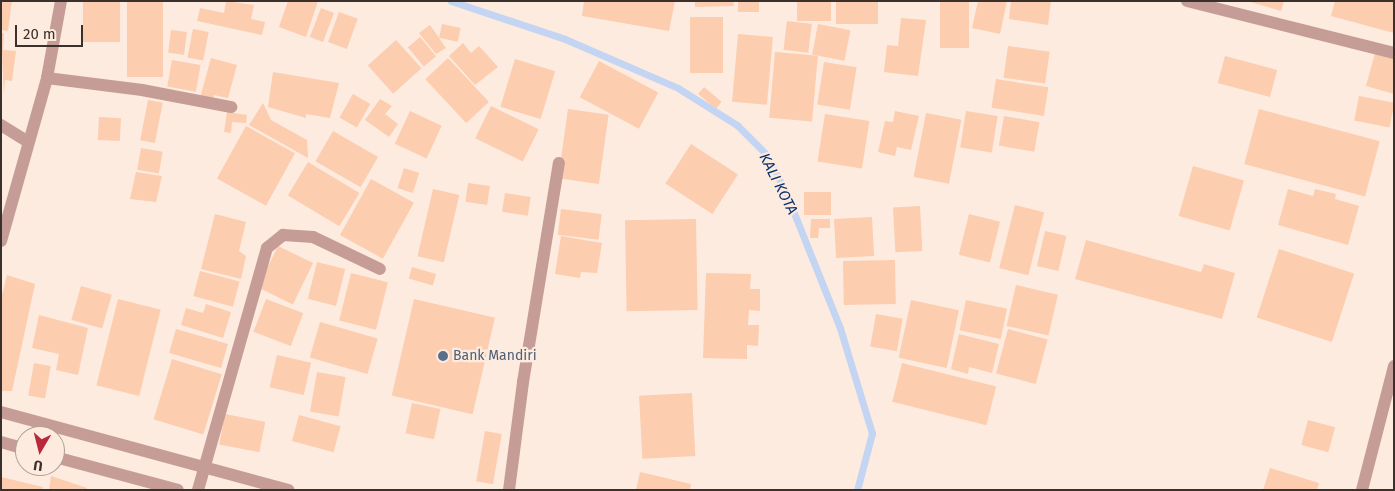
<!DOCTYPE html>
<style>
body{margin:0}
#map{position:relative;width:1395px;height:491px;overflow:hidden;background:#fdebdf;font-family:"Fira Sans",sans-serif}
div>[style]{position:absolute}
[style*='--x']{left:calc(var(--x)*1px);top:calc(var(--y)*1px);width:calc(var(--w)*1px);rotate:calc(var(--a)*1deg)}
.stream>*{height:7px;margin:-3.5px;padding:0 3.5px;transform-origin:3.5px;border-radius:3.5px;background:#c3d5f2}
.building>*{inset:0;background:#fccdaf;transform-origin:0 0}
.minor>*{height:12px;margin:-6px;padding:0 6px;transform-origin:6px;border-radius:6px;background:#c59d96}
.tertiary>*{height:12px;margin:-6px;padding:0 6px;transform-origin:6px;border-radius:6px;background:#c59d96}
.dots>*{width:14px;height:14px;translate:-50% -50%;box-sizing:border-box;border:2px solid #fdebdf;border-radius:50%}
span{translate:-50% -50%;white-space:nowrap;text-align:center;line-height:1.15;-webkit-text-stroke:4.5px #fdebdf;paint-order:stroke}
.service-label{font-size:14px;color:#4e5e75}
.left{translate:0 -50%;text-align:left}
.water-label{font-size:15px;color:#0a326e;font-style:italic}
.frame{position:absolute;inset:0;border:2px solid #3a312c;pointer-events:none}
.north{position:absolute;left:15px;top:426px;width:50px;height:50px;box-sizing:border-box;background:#fdebdf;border:1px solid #afa197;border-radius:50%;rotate:188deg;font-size:14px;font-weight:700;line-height:20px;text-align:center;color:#3a312c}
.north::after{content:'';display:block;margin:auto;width:18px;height:22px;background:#b9283b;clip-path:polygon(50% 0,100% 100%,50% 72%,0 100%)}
.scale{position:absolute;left:15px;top:25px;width:68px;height:22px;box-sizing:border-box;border:2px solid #3a312c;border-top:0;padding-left:6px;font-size:15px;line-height:18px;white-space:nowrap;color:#3a312c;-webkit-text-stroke:4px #fdebdf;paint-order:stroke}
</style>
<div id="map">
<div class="stream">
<i style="--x:451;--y:1;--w:120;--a:18.4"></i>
<i style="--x:565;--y:39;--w:123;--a:23.4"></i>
<i style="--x:678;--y:88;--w:70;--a:32.1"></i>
<i style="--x:737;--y:125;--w:42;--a:45"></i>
<i style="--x:767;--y:155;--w:42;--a:63.4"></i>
<i style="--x:786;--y:193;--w:145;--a:68.2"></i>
<i style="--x:840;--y:328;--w:110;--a:73.1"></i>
<i style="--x:872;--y:433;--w:59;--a:104.7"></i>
</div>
<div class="building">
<i style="clip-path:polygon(1px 1px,12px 1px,8px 31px,1px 30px)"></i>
<i style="left:83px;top:1px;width:37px;height:41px"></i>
<i style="left:127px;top:1px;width:36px;height:76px"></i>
<i style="clip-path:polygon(226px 1px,254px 5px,251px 19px,265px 22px,262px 35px,197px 21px,200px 8px,224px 13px)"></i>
<i style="clip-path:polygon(288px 1px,318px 1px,306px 37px,279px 27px)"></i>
<i style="clip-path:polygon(584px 1px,675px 1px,669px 31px,582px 16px)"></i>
<i style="clip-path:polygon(695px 1px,733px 1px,734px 6px,695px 7px)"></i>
<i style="left:738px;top:1px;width:21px;height:11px"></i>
<i style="left:797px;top:1px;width:34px;height:20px"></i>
<i style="left:836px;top:1px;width:42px;height:23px"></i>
<i style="left:940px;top:1px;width:29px;height:47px"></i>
<i style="clip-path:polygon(978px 1px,1007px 1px,1000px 34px,972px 28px)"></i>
<i style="clip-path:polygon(1011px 1px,1051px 1px,1048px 25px,1009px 19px)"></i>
<i style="clip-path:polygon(1247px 1px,1284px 1px,1281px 11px)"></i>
<i style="clip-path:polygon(1335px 1px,1394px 1px,1394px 33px,1331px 16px)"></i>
<i style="left:321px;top:8px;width:14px;height:31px;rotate:21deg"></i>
<i style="left:339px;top:12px;width:20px;height:32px;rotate:20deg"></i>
<i style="left:690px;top:17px;width:33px;height:56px"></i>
<i style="clip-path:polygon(901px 18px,926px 20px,918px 76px,884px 72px,887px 45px,898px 46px)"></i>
<i style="left:787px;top:21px;width:25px;height:29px;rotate:7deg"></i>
<i style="left:442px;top:24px;width:19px;height:14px;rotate:12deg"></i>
<i style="left:818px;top:24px;width:33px;height:31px;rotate:11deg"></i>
<i style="clip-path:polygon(430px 25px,446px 48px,436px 54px,419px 33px)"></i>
<i style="left:193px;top:29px;width:16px;height:29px;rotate:11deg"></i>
<i style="left:171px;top:30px;width:16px;height:23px;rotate:7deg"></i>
<i style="clip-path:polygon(1px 33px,4px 33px,3px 50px,16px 51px,12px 81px,5px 80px,4px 95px)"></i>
<i style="left:738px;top:34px;width:35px;height:68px;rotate:5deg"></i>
<i style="left:420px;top:37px;width:25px;height:16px;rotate:50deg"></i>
<i style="left:396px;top:40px;width:38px;height:38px;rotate:48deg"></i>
<i style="clip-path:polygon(463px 43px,471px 53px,479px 46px,498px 67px,475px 85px,449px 56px)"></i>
<i style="left:1008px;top:46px;width:42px;height:32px;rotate:8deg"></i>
<i style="left:775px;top:52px;width:43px;height:66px;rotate:5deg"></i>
<i style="clip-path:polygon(1375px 53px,1394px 58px,1394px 94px,1366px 86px)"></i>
<i style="left:1225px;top:56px;width:54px;height:28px;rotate:15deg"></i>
<i style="clip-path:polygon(211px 58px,237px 65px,228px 98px,214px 95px,213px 101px,200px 98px)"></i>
<i style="left:448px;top:58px;width:60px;height:31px;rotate:47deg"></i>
<i style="left:515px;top:59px;width:42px;height:50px;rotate:17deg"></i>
<i style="left:172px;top:60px;width:29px;height:27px;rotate:10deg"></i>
<i style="left:599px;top:61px;width:67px;height:41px;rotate:28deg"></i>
<i style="left:824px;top:62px;width:33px;height:43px;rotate:9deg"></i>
<i style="clip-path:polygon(273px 72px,339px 83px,330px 118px,306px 114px,306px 118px,268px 107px)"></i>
<i style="left:996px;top:79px;width:53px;height:29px;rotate:9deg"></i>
<i style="left:704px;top:87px;width:23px;height:9px;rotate:40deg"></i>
<i style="left:353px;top:94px;width:20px;height:27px;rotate:30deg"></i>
<i style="left:1359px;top:96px;width:36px;height:25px;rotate:11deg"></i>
<i style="clip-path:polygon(380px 99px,392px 106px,385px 114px,398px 124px,389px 137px,365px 120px)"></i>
<i style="left:148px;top:100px;width:15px;height:41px;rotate:11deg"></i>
<i style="clip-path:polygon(263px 103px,271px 120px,307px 140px,308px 158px,249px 125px)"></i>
<i style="left:491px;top:106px;width:53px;height:36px;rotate:26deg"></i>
<i style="left:568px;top:109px;width:41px;height:70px;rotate:8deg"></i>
<i style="left:1259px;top:109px;width:125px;height:57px;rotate:15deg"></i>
<i style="left:410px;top:111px;width:35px;height:36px;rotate:25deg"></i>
<i style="clip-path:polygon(895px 111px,919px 116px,911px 150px,897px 147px,895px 156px,878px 152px,885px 121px,893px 122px)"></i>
<i style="left:966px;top:111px;width:32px;height:37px;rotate:9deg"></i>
<i style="clip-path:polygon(227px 112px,247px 115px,246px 123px,232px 122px,231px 133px,224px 132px)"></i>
<i style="left:926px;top:113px;width:36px;height:65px;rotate:11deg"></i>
<i style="left:825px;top:114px;width:45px;height:48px;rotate:9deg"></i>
<i style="left:1004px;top:116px;width:36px;height:30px;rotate:10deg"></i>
<i style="left:99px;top:117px;width:22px;height:23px;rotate:3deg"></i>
<i style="left:246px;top:126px;width:56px;height:60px;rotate:29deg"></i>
<i style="left:333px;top:131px;width:52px;height:35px;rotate:30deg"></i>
<i style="left:691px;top:144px;width:56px;height:47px;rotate:33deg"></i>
<i style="left:141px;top:148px;width:22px;height:22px;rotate:10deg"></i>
<i style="left:308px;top:162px;width:60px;height:39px;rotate:31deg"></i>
<i style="left:1193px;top:166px;width:53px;height:52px;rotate:16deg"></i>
<i style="left:404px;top:168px;width:16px;height:21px;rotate:18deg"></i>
<i style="clip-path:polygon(136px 172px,162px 176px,156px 202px,130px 199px)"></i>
<i style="left:371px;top:179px;width:49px;height:64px;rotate:29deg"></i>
<i style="left:468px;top:183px;width:22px;height:19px;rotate:8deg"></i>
<i style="left:433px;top:189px;width:27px;height:69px;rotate:13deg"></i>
<i style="clip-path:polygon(1288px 189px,1313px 196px,1315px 189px,1336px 194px,1335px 199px,1359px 206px,1348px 245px,1278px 225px)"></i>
<i style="left:804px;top:192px;width:27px;height:23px"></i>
<i style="left:505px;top:193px;width:26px;height:19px;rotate:9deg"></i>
<i style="left:1015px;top:205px;width:30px;height:65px;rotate:14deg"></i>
<i style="left:920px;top:206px;width:45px;height:27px;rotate:87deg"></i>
<i style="left:561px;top:209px;width:41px;height:26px;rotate:7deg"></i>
<i style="clip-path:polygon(215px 214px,246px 222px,239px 251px,246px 256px,241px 279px,201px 269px)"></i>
<i style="left:969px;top:214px;width:32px;height:42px;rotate:14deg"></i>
<i style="left:872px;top:217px;width:39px;height:38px;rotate:87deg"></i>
<i style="left:696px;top:219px;width:91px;height:71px;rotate:89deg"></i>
<i style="clip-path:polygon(811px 219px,830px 219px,830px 228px,819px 228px,818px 238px,810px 238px)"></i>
<i style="left:1045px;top:231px;width:22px;height:36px;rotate:13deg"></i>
<i style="clip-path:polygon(561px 236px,602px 243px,597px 273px,581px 272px,580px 278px,555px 274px)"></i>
<i style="clip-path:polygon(1086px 240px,1201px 272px,1204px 264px,1235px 273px,1222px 319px,1075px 279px)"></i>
<i style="left:278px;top:246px;width:39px;height:46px;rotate:26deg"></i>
<i style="left:1279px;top:249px;width:79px;height:72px;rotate:18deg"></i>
<i style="left:895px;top:260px;width:44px;height:52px;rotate:89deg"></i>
<i style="left:317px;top:262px;width:29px;height:38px;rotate:14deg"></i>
<i style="left:412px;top:267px;width:25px;height:12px;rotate:16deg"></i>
<i style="left:200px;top:271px;width:41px;height:26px;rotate:15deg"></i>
<i style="left:351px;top:273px;width:38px;height:49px;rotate:14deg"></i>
<i style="clip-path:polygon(706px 273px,751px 274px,750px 289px,760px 289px,760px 311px,749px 310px,748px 325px,759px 325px,758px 346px,747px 345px,747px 359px,703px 358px)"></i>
<i style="clip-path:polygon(7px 275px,35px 284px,12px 391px,1px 391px,1px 299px)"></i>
<i style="left:1016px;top:285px;width:43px;height:42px;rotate:13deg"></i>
<i style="left:81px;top:286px;width:32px;height:35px;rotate:16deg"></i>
<i style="left:118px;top:299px;width:44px;height:89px;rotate:14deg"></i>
<i style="left:266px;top:299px;width:40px;height:35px;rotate:21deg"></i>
<i style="left:414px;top:299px;width:83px;height:99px;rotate:13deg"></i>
<i style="left:911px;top:300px;width:49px;height:59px;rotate:12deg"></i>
<i style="left:966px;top:300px;width:42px;height:31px;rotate:12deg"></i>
<i style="clip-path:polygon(206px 304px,231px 312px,223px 338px,181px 325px,186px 308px,203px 313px)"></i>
<i style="left:876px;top:314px;width:27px;height:33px;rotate:10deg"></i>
<i style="clip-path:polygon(39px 315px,88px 328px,78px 375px,56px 370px,59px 354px,32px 348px)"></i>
<i style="left:320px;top:322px;width:60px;height:37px;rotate:16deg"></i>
<i style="left:176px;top:329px;width:54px;height:25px;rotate:16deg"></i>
<i style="left:1008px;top:329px;width:41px;height:46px;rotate:15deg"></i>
<i style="clip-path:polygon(959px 334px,999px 344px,992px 373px,969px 367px,968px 374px,951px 369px)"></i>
<i style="left:277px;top:355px;width:35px;height:33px;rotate:13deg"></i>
<i style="left:172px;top:359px;width:52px;height:63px;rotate:17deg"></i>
<i style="left:34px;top:363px;width:17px;height:33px;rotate:10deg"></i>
<i style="left:902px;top:363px;width:97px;height:40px;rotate:14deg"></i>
<i style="left:317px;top:372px;width:29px;height:40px;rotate:10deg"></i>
<i style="left:692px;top:393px;width:63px;height:53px;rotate:87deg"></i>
<i style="left:412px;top:403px;width:29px;height:31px;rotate:12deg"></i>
<i style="left:225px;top:414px;width:41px;height:31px;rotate:11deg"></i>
<i style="left:299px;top:415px;width:43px;height:27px;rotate:15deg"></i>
<i style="left:1308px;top:420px;width:28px;height:26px;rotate:15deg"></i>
<i style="left:485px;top:431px;width:17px;height:51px;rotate:10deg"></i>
<i style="clip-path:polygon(1270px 468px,1319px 483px,1317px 490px,1263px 490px)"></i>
<i style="clip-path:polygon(640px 472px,691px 484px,690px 490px,636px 490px)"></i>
<i style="clip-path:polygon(51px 476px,87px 488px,86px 490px,49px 490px)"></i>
<i style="clip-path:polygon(1px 477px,43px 487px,42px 490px,1px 490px)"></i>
</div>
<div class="minor">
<i style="--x:1187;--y:1;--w:213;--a:14.1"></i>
<i style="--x:47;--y:78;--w:96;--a:7.2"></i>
<i style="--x:142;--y:90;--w:91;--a:10.8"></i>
<i style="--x:1;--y:125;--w:31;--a:32"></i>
<i style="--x:1;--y:241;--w:169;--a:-74.2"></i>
<i style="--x:47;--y:78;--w:78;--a:-79.7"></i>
<i style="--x:198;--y:490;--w:252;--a:-74.1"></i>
<i style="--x:267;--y:248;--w:21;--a:-39"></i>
<i style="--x:283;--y:235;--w:30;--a:4"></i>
<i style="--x:313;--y:237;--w:74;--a:25.5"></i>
<i style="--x:509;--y:490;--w:109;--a:-82.6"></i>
<i style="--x:523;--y:382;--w:222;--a:-80.7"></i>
</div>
<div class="tertiary">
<i style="--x:1;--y:412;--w:298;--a:15.2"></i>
<i style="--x:1;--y:442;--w:25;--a:16"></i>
<i style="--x:55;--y:457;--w:127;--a:15"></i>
<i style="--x:1362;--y:490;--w:128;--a:-75.5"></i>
</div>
<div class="dots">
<i style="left:443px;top:356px;background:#5c6f8a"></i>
</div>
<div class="service-label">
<span class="left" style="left:453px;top:356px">Bank Mandiri</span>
</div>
<div class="water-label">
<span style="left:778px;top:184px;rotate:63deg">KALI KOTA</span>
</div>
<div class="frame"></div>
<div class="north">U</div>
<div class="scale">20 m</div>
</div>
